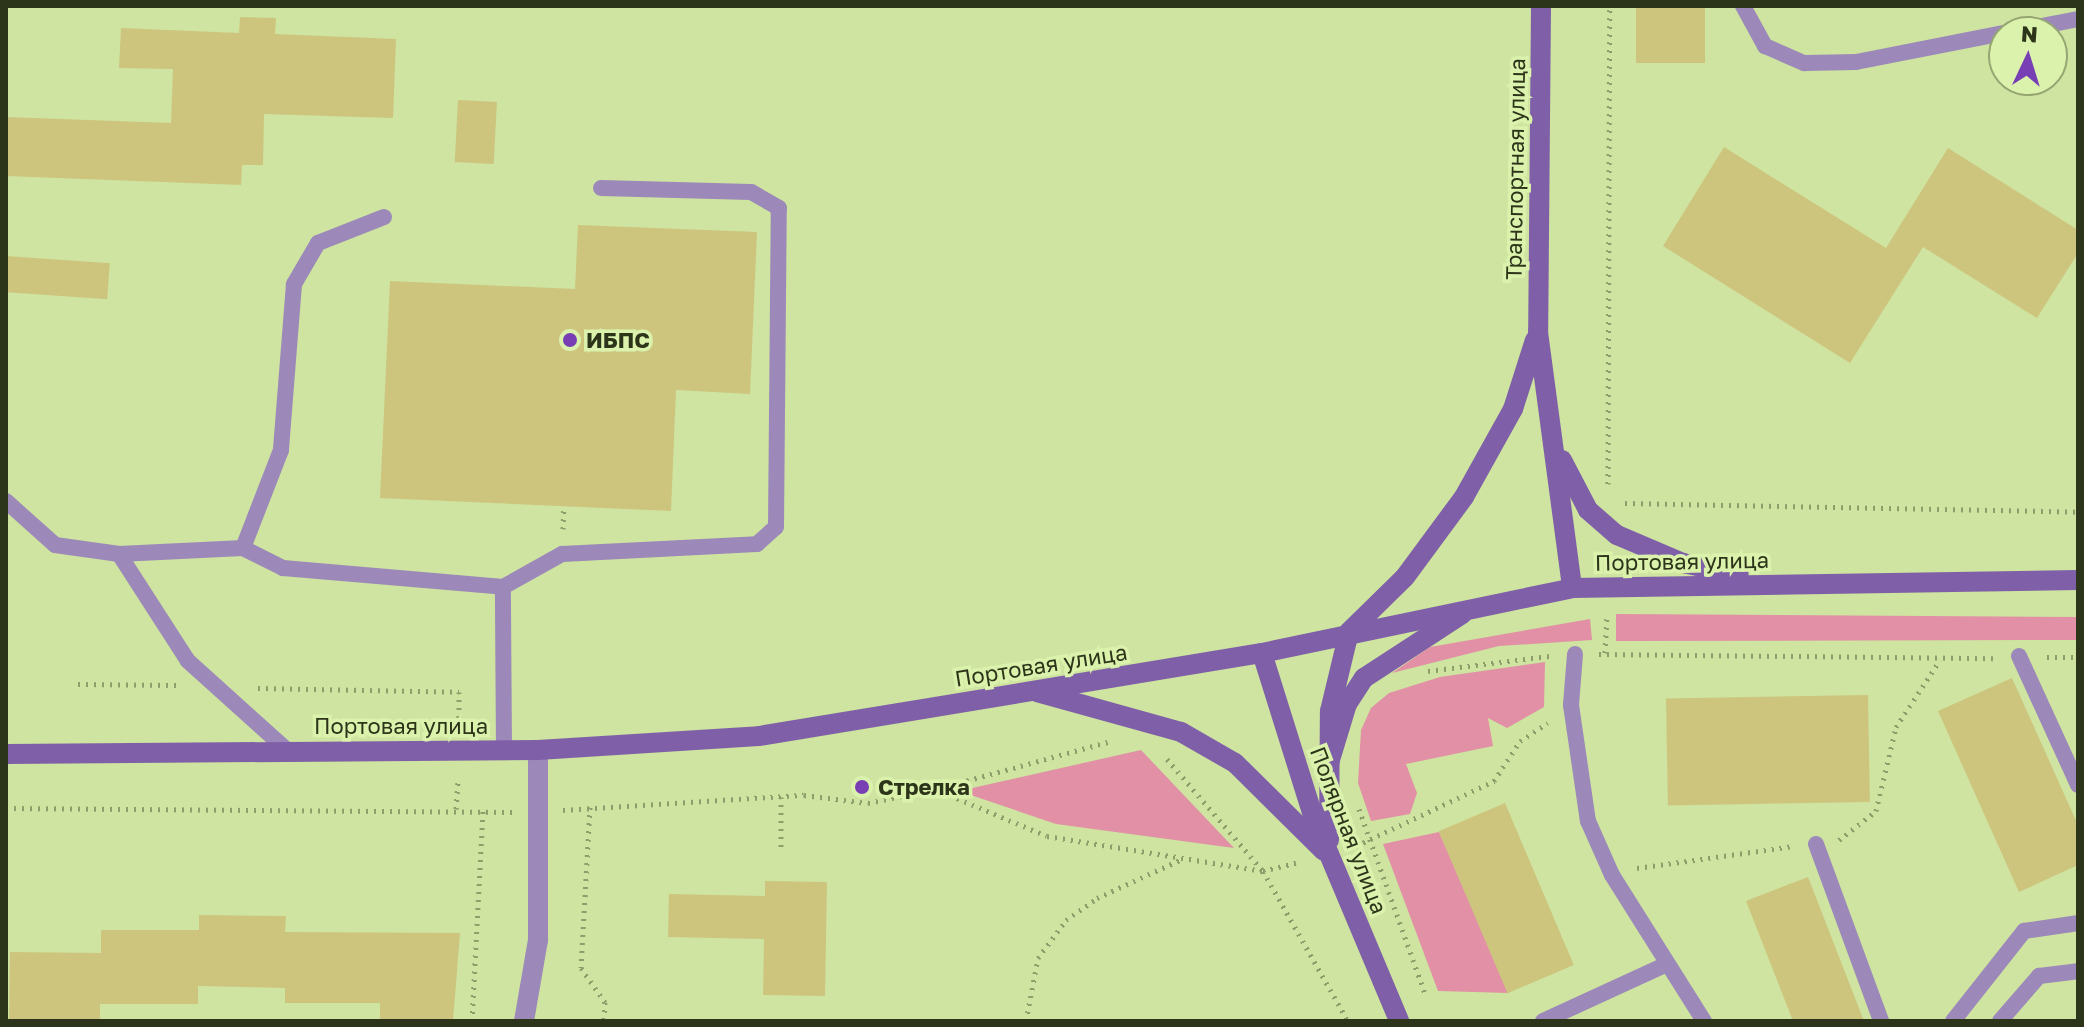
<!DOCTYPE html>
<meta charset="utf-8">
<style>
body{margin:0}
#map{position:relative;width:2084px;height:1027px;overflow:hidden;background:#cee4a0;font-family:"Golos Text",sans-serif}
div>[style]{position:absolute}
[style*='--x']{left:calc(var(--x)*1px);top:calc(var(--y)*1px);width:calc(var(--w)*1px);rotate:calc(var(--a)*1deg)}
.green>*{inset:0;background:#e190a5}
.building>*{inset:0;background:#cdc57e;transform-origin:0 0}
.path>*{height:5px;margin-top:-2.5px;transform-origin:0;background:repeating-linear-gradient(90deg,#8e9e6a 0 2px,transparent 0 8px)}
.lane>*{height:16px;margin:-8px;padding:0 8px;transform-origin:8px;border-radius:8px;background:#9c89ba}
.street>*{height:20px;margin:-10px;padding:0 10px;transform-origin:10px;border-radius:10px;background:#9c89ba}
.secondary>*{height:20px;margin:-10px;padding:0 10px;transform-origin:10px;border-radius:10px;background:#7f60a8}
.dots>*{width:22px;height:22px;translate:-50% -50%;box-sizing:border-box;border:4px solid #dbf2ad;border-radius:50%}
span{translate:-50% -50%;white-space:nowrap;text-align:center;line-height:1.15;-webkit-text-stroke:7px #dbf2ad;paint-order:stroke}
.street-label{font-size:22px;color:#2c3419}
.poi-label{font-size:22px;color:#2c3419;font-weight:700}
.left{translate:0 -50%;text-align:left}
.frame{position:absolute;inset:0;border:8px solid #2c3419;pointer-events:none}
.north{position:absolute;left:1988px;top:16px;width:80px;height:80px;box-sizing:border-box;background:#dbf2ad;border:2px solid #95a672;border-radius:50%;rotate:4deg;font-size:22px;font-weight:700;line-height:32px;text-align:center;color:#2c3419}
.north::after{content:'';display:block;margin:auto;width:28px;height:36px;background:#783eb4;clip-path:polygon(50% 0,100% 100%,50% 72%,0 100%)}
</style>
<div id="map">
<div class="green">
<i style="clip-path:polygon(1616px 614px,2078px 617px,2078px 640px,1616px 641px)"></i>
<i style="clip-path:polygon(1590px 619px,1592px 640px,1499px 646px,1392px 673px,1430px 647px)"></i>
<i style="clip-path:polygon(1545px 662px,1544px 707px,1507px 728px,1488px 718px,1493px 746px,1406px 764px,1417px 793px,1410px 814px,1371px 821px,1358px 783px,1361px 730px,1371px 708px,1389px 693px,1440px 677px)"></i>
<i style="clip-path:polygon(1141px 750px,1234px 848px,1056px 824px,959px 791px)"></i>
<i style="clip-path:polygon(1439px 832px,1509px 993px,1438px 991px,1383px 844px)"></i>
</div>
<div class="building">
<i style="left:1636px;top:6px;width:69px;height:57px"></i>
<i style="clip-path:polygon(240px 17px,276px 18px,275px 34px,396px 39px,393px 118px,264px 114px,263px 165px,242px 165px,241px 185px,6px 176px,6px 117px,171px 123px,173px 69px,119px 68px,121px 28px,239px 33px)"></i>
<i style="left:458px;top:100px;width:39px;height:62px;rotate:3deg"></i>
<i style="clip-path:polygon(1724px 147px,1886px 248px,1948px 148px,2078px 230px,2078px 253px,2037px 318px,1923px 247px,1850px 363px,1663px 246px)"></i>
<i style="clip-path:polygon(578px 225px,757px 232px,750px 394px,676px 390px,671px 511px,380px 498px,390px 281px,575px 289px)"></i>
<i style="left:6px;top:256px;width:104px;height:36px;rotate:4deg"></i>
<i style="clip-path:polygon(2012px 678px,2078px 825px,2078px 865px,2019px 892px,1938px 711px)"></i>
<i style="left:1868px;top:695px;width:107px;height:202px;rotate:89deg"></i>
<i style="left:1505px;top:803px;width:176px;height:72px;rotate:67deg"></i>
<i style="clip-path:polygon(1808px 877px,1864px 1021px,1793px 1021px,1746px 901px)"></i>
<i style="clip-path:polygon(765px 881px,827px 882px,825px 996px,763px 995px,764px 939px,668px 937px,669px 894px,765px 896px)"></i>
<i style="clip-path:polygon(199px 915px,286px 916px,285px 932px,460px 933px,453px 1021px,380px 1021px,380px 1003px,285px 1003px,285px 988px,198px 986px,198px 1004px,100px 1004px,100px 1021px,9px 1021px,10px 952px,101px 953px,101px 930px,199px 930px)"></i>
</div>
<div class="path">
<i style="--x:1608;--y:484;--w:478;--a:-89.8"></i>
<i style="--x:1625;--y:503;--w:453;--a:1.1"></i>
<i style="--x:563;--y:529;--w:23;--a:-88"></i>
<i style="--x:1605;--y:653;--w:39;--a:-87"></i>
<i style="--x:1599;--y:654;--w:394;--a:0.6"></i>
<i style="--x:2047;--y:657;--w:31;--a:0"></i>
<i style="--x:1428;--y:671;--w:122;--a:-7.1"></i>
<i style="--x:78;--y:684;--w:98;--a:0.6"></i>
<i style="--x:258;--y:688;--w:201;--a:1.1"></i>
<i style="--x:459;--y:692;--w:33;--a:90"></i>
<i style="--x:1167;--y:759;--w:148;--a:49.4"></i>
<i style="--x:1263;--y:871;--w:172;--a:60.5"></i>
<i style="--x:936;--y:789;--w:178;--a:-15.3"></i>
<i style="--x:781;--y:797;--w:55;--a:90"></i>
<i style="--x:590;--y:807;--w:161;--a:93.2"></i>
<i style="--x:581;--y:968;--w:42;--a:54.8"></i>
<i style="--x:605;--y:1002;--w:19;--a:93"></i>
<i style="--x:6;--y:808;--w:507;--a:0.45"></i>
<i style="--x:456;--y:809;--w:30;--a:-86"></i>
<i style="--x:1359;--y:809;--w:199;--a:70.3"></i>
<i style="--x:563;--y:810;--w:241;--a:-3.6"></i>
<i style="--x:804;--y:795;--w:64;--a:7.1"></i>
<i style="--x:868;--y:803;--w:68;--a:-11.8"></i>
<i style="--x:935;--y:789;--w:121;--a:22.8"></i>
<i style="--x:1047;--y:836;--w:219;--a:9.2"></i>
<i style="--x:1263;--y:871;--w:34;--a:-14"></i>
<i style="--x:1839;--y:840;--w:47;--a:-38.1"></i>
<i style="--x:1876;--y:811;--w:86;--a:-76.6"></i>
<i style="--x:1896;--y:727;--w:80;--a:-56.7"></i>
<i style="--x:1356;--y:846;--w:153;--a:-25.2"></i>
<i style="--x:1494;--y:781;--w:48;--a:-57"></i>
<i style="--x:1520;--y:741;--w:33;--a:-33"></i>
<i style="--x:1637;--y:868;--w:158;--a:-8"></i>
<i style="--x:472;--y:1021;--w:210;--a:-87"></i>
<i style="--x:1026;--y:1021;--w:64;--a:-79.2"></i>
<i style="--x:1038;--y:958;--w:47;--a:-53.6"></i>
<i style="--x:1066;--y:920;--w:38;--a:-35"></i>
<i style="--x:1097;--y:898;--w:94;--a:-24.6"></i>
</div>
<div class="lane">
<i style="--x:1743;--y:6;--w:46;--a:61.2"></i>
<i style="--x:1765;--y:46;--w:43;--a:23.6"></i>
<i style="--x:1804;--y:63;--w:52;--a:-1.1"></i>
<i style="--x:1856;--y:62;--w:151;--a:-11.1"></i>
<i style="--x:2010;--y:32;--w:69;--a:-10.8"></i>
<i style="--x:384;--y:217;--w:71;--a:158.5"></i>
<i style="--x:318;--y:243;--w:48;--a:120.3"></i>
<i style="--x:294;--y:284;--w:167;--a:94.5"></i>
<i style="--x:281;--y:450;--w:105;--a:111.2"></i>
<i style="--x:243;--y:548;--w:45;--a:26.6"></i>
<i style="--x:283;--y:568;--w:221;--a:4.9"></i>
<i style="--x:6;--y:501;--w:66;--a:41.9"></i>
<i style="--x:55;--y:545;--w:65;--a:8"></i>
<i style="--x:119;--y:554;--w:124;--a:-2.8"></i>
<i style="--x:119;--y:554;--w:127;--a:57.2"></i>
<i style="--x:188;--y:661;--w:133;--a:42"></i>
<i style="--x:1575;--y:654;--w:51;--a:94.5"></i>
<i style="--x:1571;--y:705;--w:117;--a:81.7"></i>
<i style="--x:1588;--y:821;--w:59;--a:66"></i>
<i style="--x:1612;--y:875;--w:173;--a:57.8"></i>
<i style="--x:2019;--y:656;--w:142;--a:65.4"></i>
<i style="--x:504;--y:750;--w:163;--a:-90.4"></i>
<i style="--x:503;--y:587;--w:68;--a:-29.2"></i>
<i style="--x:562;--y:554;--w:195;--a:-2.9"></i>
<i style="--x:757;--y:544;--w:25;--a:-42"></i>
<i style="--x:776;--y:527;--w:319;--a:-89.5"></i>
<i style="--x:779;--y:208;--w:32;--a:-150"></i>
<i style="--x:751;--y:192;--w:150;--a:-178.5"></i>
<i style="--x:1816;--y:844;--w:189;--a:69.8"></i>
<i style="--x:1543;--y:1021;--w:136;--a:-24.7"></i>
<i style="--x:1953;--y:1021;--w:115;--a:-51.7"></i>
<i style="--x:2024;--y:931;--w:55;--a:-8.4"></i>
<i style="--x:2000;--y:1021;--w:60;--a:-49.1"></i>
<i style="--x:2039;--y:976;--w:39;--a:-7"></i>
</div>
<div class="street">
<i style="--x:524;--y:1021;--w:82;--a:-80.2"></i>
<i style="--x:538;--y:940;--w:190;--a:-90"></i>
</div>
<div class="secondary">
<i style="--x:1541;--y:6;--w:326;--a:90.5"></i>
<i style="--x:1538;--y:332;--w:258;--a:82.4"></i>
<i style="--x:1562;--y:460;--w:56;--a:62.5"></i>
<i style="--x:1588;--y:510;--w:38;--a:41"></i>
<i style="--x:1617;--y:535;--w:72;--a:23"></i>
<i style="--x:1683;--y:563;--w:57;--a:12.1"></i>
<i style="--x:1349;--y:632;--w:78;--a:-44.5"></i>
<i style="--x:1405;--y:577;--w:99;--a:-53.6"></i>
<i style="--x:1464;--y:497;--w:101;--a:-60.9"></i>
<i style="--x:1513;--y:409;--w:72;--a:-72.3"></i>
<i style="--x:1262;--y:653;--w:171;--a:72.6"></i>
<i style="--x:1313;--y:816;--w:222;--a:67.2"></i>
<i style="--x:1037;--y:692;--w:149;--a:15.5"></i>
<i style="--x:1181;--y:732;--w:62;--a:29.9"></i>
<i style="--x:1235;--y:763;--w:125;--a:44.7"></i>
<i style="--x:6;--y:754;--w:532;--a:-0.43"></i>
<i style="--x:538;--y:750;--w:221;--a:-3.6"></i>
<i style="--x:759;--y:736;--w:510;--a:-9.37"></i>
<i style="--x:1262;--y:653;--w:317;--a:-11.8"></i>
<i style="--x:1572;--y:588;--w:506;--a:-0.91"></i>
<i style="--x:1326;--y:773;--w:72;--a:-73.1"></i>
<i style="--x:1347;--y:704;--w:31;--a:-57"></i>
<i style="--x:1364;--y:678;--w:117;--a:-33.1"></i>
<i style="--x:1329;--y:840;--w:129;--a:-89.6"></i>
<i style="--x:1330;--y:711;--w:81;--a:-76.5"></i>
</div>
<div class="dots">
<i style="left:570px;top:340px;background:#783eb4"></i>
<i style="left:862px;top:787px;background:#783eb4"></i>
</div>
<div class="street-label">
<span style="left:1515px;top:169px;rotate:-89deg">Транспортная улица</span>
<span style="left:1682px;top:561px;rotate:-1deg">Портовая улица</span>
<span style="left:1041px;top:665px;rotate:-9deg">Портовая улица</span>
<span style="left:401px;top:726px">Портовая улица</span>
<span style="left:1349px;top:830px;rotate:69deg">Полярная улица</span>
</div>
<div class="poi-label">
<span class="left" style="left:586px;top:340px">ИБПС</span>
<span class="left" style="left:878px;top:787px">Стрелка</span>
</div>
<div class="frame"></div>
<div class="north">N</div>
</div>
